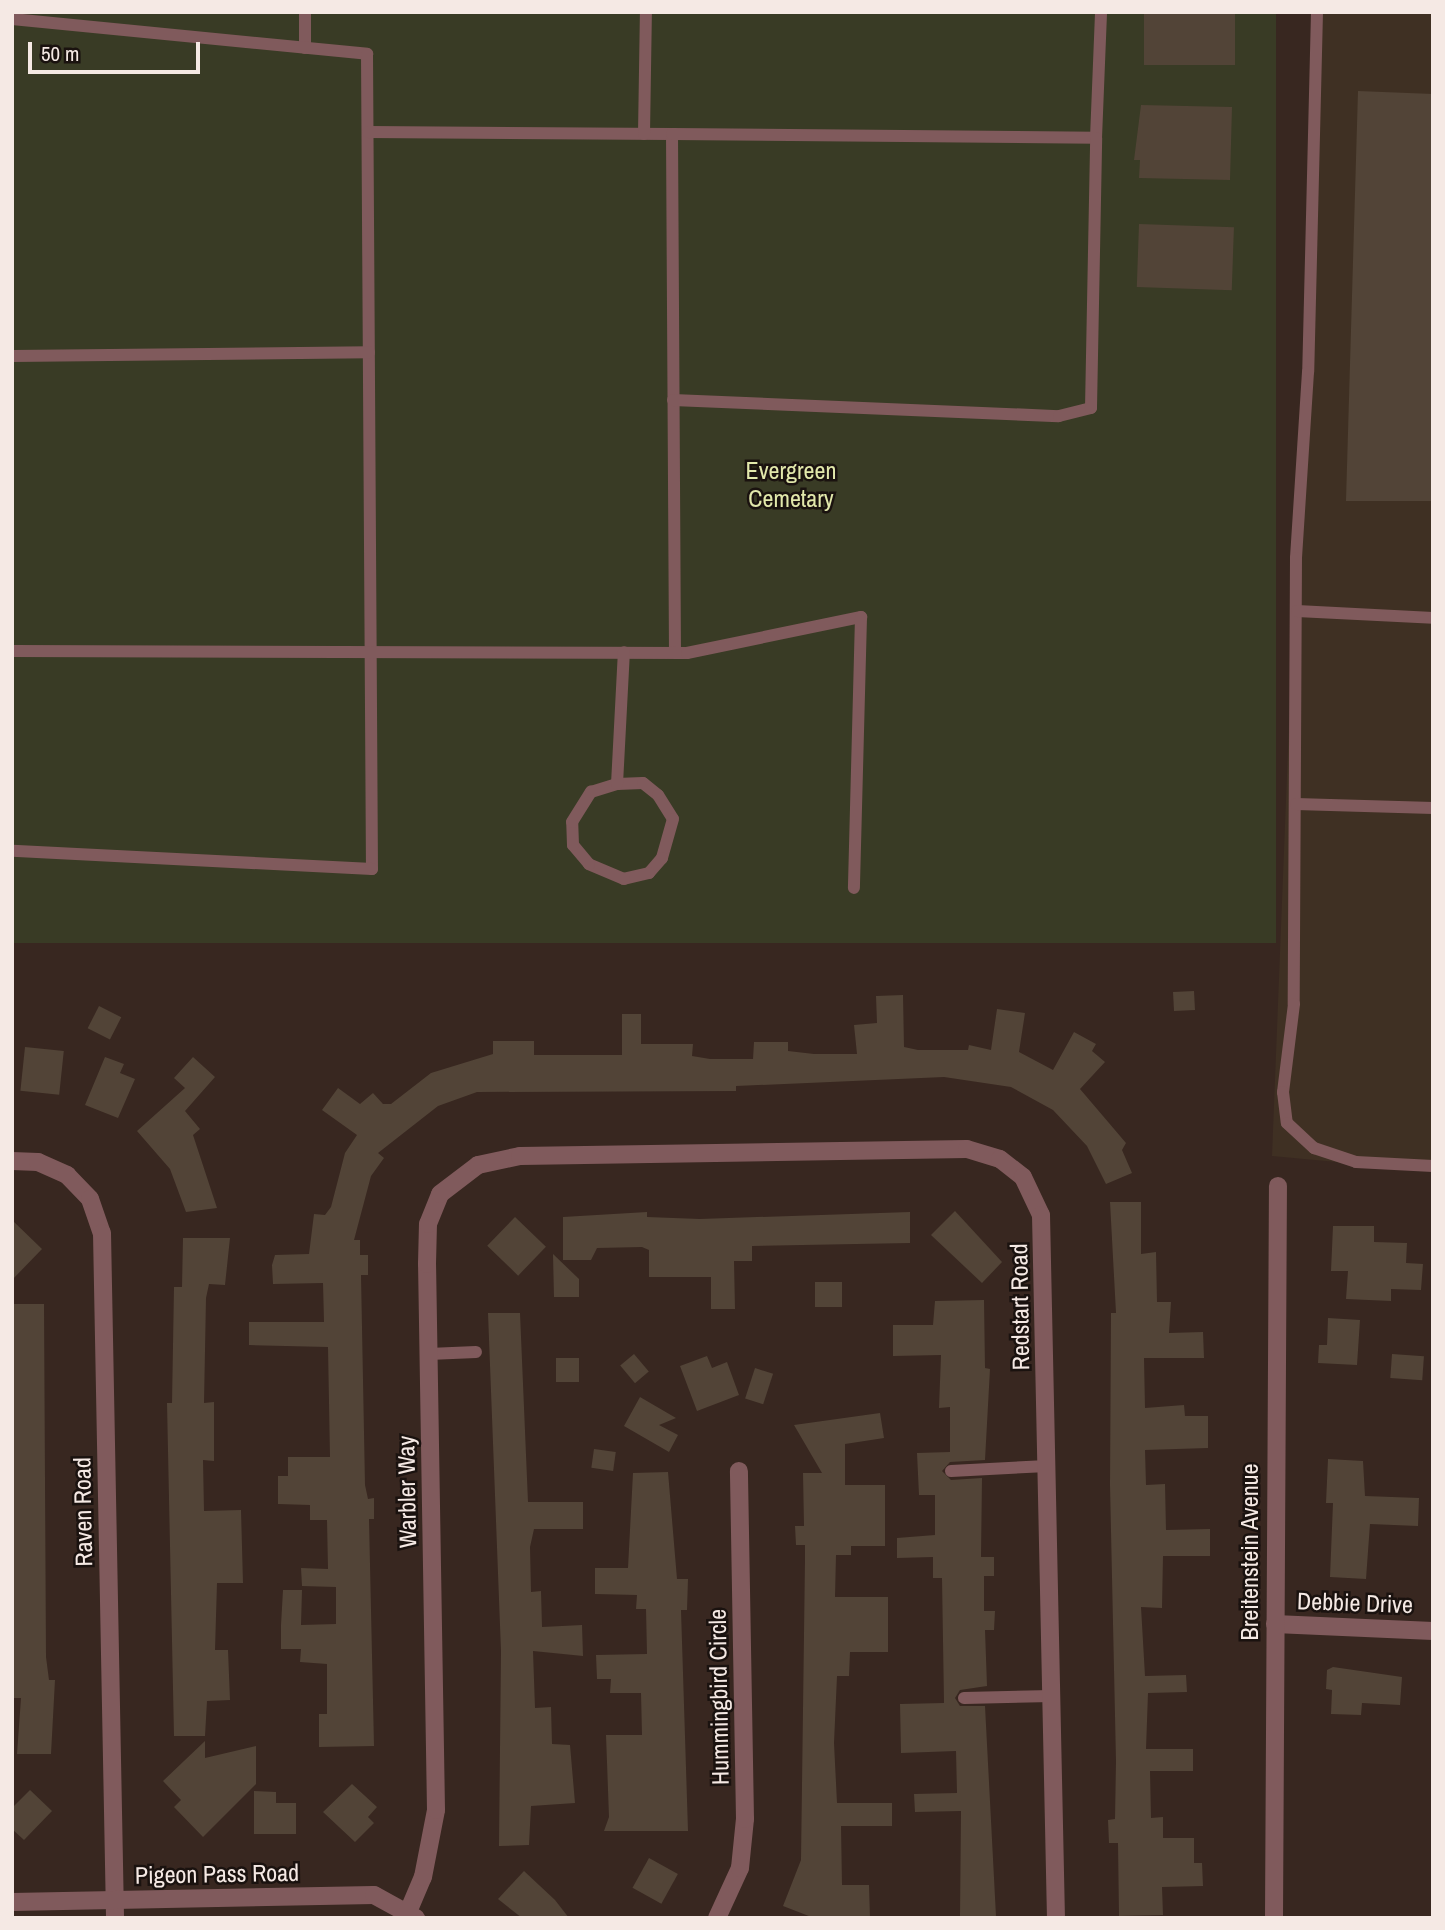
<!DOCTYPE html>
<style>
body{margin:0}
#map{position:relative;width:1445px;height:1930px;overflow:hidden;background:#382720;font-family:"Archivo Narrow",sans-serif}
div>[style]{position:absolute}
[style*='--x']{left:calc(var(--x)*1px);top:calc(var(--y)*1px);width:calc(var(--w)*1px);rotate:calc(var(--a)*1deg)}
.industrial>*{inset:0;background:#3f3023}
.green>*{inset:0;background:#393b25;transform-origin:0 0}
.building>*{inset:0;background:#524437;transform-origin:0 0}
.lane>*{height:12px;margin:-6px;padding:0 6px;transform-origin:6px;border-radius:6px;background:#805a5c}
.street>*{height:18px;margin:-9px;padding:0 9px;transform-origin:9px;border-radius:9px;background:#805a5c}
span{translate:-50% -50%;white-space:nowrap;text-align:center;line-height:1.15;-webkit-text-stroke:5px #1a120f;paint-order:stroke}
.park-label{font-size:24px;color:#e2e8ab}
.street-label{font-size:24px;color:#f5e9e4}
.frame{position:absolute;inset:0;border:14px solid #f5e9e4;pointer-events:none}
.scale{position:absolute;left:28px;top:42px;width:172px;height:32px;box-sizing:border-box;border:4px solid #f5e9e4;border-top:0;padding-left:9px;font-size:21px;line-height:24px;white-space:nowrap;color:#f5e9e4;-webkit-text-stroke:5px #1a120f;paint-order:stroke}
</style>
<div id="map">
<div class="industrial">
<i style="clip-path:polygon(1317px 12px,1433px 12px,1433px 1171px,1272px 1156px)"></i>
</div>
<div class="green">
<i style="left:12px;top:12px;width:1264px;height:931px"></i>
</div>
<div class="building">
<i style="left:1144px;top:12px;width:91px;height:53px"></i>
<i style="clip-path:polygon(1358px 91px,1433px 94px,1433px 501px,1346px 501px)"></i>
<i style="clip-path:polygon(1141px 105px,1232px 107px,1230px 180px,1139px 178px,1140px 160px,1134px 160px)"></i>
<i style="left:1139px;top:224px;width:95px;height:63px;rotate:2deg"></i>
<i style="left:1194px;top:991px;width:19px;height:21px;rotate:87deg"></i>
<i style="clip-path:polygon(903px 995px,904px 1047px,918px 1050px,968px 1050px,969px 1045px,991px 1050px,997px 1009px,1025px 1013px,1019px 1052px,1053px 1070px,1074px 1032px,1096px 1044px,1092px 1051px,1105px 1062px,1080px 1089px,1126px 1143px,1122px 1150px,1132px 1173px,1106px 1184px,1087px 1146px,1053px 1110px,1011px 1087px,944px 1077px,736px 1086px,736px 1091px,477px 1092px,438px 1106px,378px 1153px,384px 1158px,371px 1176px,354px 1240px,360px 1240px,360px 1255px,368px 1255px,368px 1275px,361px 1275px,365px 1485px,368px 1499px,374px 1498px,374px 1519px,369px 1519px,374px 1746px,319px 1747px,319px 1714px,327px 1714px,327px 1664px,300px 1662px,301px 1649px,281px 1649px,281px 1625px,283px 1590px,302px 1590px,301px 1625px,336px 1624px,336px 1587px,302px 1586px,301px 1568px,328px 1569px,327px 1520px,310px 1520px,310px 1505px,278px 1504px,278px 1476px,288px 1476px,288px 1457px,330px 1457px,328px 1347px,249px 1345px,249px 1322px,324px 1322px,323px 1283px,273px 1284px,272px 1265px,275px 1255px,309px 1254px,314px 1214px,325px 1215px,331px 1207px,345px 1153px,357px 1135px,322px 1110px,338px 1088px,360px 1104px,373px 1093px,383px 1104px,391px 1104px,431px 1073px,493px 1054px,493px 1041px,534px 1041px,534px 1055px,622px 1055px,622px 1014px,641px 1014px,641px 1044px,693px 1044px,692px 1056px,710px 1059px,753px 1059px,754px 1042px,788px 1042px,788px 1051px,814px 1054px,857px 1054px,854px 1025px,877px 1023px,876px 996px)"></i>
<i style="left:99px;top:1006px;width:25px;height:25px;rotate:27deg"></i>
<i style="left:25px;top:1047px;width:39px;height:44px;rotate:6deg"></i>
<i style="clip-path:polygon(105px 1057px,124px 1064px,120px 1073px,135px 1079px,118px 1118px,85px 1105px)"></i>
<i style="clip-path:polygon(193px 1057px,215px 1077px,185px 1111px,200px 1129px,193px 1135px,217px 1208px,186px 1212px,170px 1169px,137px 1131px,185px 1088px,174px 1078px)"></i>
<i style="clip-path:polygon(1110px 1202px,1141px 1202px,1141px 1254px,1156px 1252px,1157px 1302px,1171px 1302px,1169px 1333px,1203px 1332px,1204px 1358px,1144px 1358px,1145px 1408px,1184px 1405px,1185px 1416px,1208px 1416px,1208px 1448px,1145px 1450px,1146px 1485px,1165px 1484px,1166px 1530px,1210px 1529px,1210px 1556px,1163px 1556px,1162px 1608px,1141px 1607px,1145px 1676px,1186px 1675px,1187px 1692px,1148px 1693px,1146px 1749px,1193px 1749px,1193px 1771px,1150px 1771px,1151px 1818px,1163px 1817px,1163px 1838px,1194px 1838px,1194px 1863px,1202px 1863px,1203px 1886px,1162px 1887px,1163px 1915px,1119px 1916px,1118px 1843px,1109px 1843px,1108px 1820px,1115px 1819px,1116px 1761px,1110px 1485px,1111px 1313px,1116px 1313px)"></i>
<i style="clip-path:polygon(955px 1211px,1002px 1262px,982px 1283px,931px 1235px)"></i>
<i style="clip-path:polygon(647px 1212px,647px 1217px,700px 1219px,910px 1212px,910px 1243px,752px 1246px,752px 1261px,734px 1261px,735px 1309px,711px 1309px,711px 1277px,649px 1277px,649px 1250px,642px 1247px,597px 1248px,591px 1260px,563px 1260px,563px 1217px)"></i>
<i style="left:515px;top:1217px;width:43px;height:40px;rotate:44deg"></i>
<i style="clip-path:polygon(12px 1220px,42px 1249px,12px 1280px)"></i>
<i style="clip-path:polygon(1333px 1226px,1374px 1226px,1374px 1242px,1407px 1243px,1406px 1263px,1423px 1264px,1421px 1290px,1391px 1289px,1391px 1301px,1346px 1299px,1348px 1271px,1331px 1271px)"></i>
<i style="clip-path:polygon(183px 1238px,230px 1238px,225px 1285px,209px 1284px,206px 1298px,204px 1403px,214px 1402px,214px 1461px,203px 1460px,204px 1511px,241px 1510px,243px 1583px,217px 1583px,215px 1650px,228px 1650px,230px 1700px,207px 1701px,205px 1736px,174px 1736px,167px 1403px,172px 1403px,174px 1287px,182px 1287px)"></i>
<i style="clip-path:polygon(553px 1254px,579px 1279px,579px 1297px,554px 1297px)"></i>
<i style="left:842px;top:1282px;width:25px;height:27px;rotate:90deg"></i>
<i style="clip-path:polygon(984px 1300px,985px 1368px,990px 1369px,985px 1460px,950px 1462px,942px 1471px,951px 1480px,982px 1478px,981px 1557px,994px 1557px,994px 1576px,984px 1576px,984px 1611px,995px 1611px,994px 1630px,985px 1630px,987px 1686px,960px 1690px,955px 1698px,960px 1706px,985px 1706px,996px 1916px,960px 1916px,961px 1811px,915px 1812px,914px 1794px,957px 1793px,956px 1751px,901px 1753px,900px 1704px,944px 1703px,942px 1578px,933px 1578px,933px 1557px,897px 1558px,897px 1538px,935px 1535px,935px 1495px,919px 1495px,917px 1453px,950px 1452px,950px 1407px,939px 1408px,941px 1355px,893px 1356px,893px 1325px,933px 1325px,935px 1301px)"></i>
<i style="clip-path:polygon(12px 1304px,44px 1304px,46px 1657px,49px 1680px,55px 1680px,51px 1754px,17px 1754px,21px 1698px,12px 1698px)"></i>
<i style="clip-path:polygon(488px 1313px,520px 1313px,528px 1502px,583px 1502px,583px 1529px,534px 1529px,530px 1547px,531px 1592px,541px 1591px,542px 1627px,582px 1625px,583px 1656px,533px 1651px,535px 1708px,551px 1707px,552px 1744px,570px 1745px,575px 1803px,531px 1806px,529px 1845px,499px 1846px,501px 1651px)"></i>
<i style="clip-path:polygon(1328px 1318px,1360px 1320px,1357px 1365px,1318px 1363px,1319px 1345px,1327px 1345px)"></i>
<i style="left:634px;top:1354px;width:23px;height:18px;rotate:50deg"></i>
<i style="left:1392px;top:1354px;width:32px;height:24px;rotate:4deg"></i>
<i style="clip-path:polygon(707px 1356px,712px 1368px,727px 1362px,739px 1395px,697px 1411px,680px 1366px)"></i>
<i style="left:556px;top:1358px;width:23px;height:24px"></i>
<i style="left:755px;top:1368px;width:19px;height:32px;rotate:18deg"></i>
<i style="clip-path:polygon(640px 1397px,676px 1418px,659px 1425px,678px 1435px,669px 1452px,624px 1426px)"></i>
<i style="clip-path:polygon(880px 1413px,884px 1438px,845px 1444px,845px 1485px,885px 1485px,885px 1546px,851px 1546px,851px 1555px,836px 1555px,835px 1597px,888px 1597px,888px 1652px,850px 1652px,849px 1676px,837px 1676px,834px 1743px,837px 1803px,892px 1803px,892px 1826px,841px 1826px,842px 1885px,869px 1885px,870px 1918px,814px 1918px,783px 1906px,801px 1860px,805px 1559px,805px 1545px,796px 1545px,795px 1526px,804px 1526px,803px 1473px,822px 1473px,794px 1425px)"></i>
<i style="left:594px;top:1449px;width:22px;height:19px;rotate:8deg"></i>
<i style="clip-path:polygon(1328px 1459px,1363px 1461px,1365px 1496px,1419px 1498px,1418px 1526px,1370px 1524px,1366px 1579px,1330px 1577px,1333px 1503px,1326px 1503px)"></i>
<i style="clip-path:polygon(668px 1472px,677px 1579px,688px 1579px,687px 1610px,681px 1610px,688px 1831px,604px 1831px,609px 1817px,606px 1735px,642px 1735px,641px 1693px,610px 1693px,611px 1679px,597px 1679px,596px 1655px,647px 1654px,646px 1609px,636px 1609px,637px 1595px,595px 1594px,595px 1568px,628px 1568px,633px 1473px)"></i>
<i style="clip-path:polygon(1333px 1667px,1402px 1677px,1400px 1705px,1362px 1703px,1361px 1715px,1331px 1714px,1332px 1690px,1326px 1689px,1327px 1670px)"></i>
<i style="clip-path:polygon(205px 1741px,205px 1758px,256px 1746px,256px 1784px,203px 1837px,174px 1807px,181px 1800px,163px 1781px)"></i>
<i style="clip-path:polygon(352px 1784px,377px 1807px,368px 1817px,374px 1823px,355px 1842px,323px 1812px)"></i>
<i style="clip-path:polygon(30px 1790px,52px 1811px,24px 1840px,12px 1829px,12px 1808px)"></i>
<i style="clip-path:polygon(254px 1791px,276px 1792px,276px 1803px,296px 1803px,296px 1834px,254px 1834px)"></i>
<i style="left:649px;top:1858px;width:33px;height:34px;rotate:29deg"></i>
<i style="clip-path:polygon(524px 1871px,555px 1900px,569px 1918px,522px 1918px,498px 1899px)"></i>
</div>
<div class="lane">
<i style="--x:305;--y:12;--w:36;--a:90"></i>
<i style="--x:1317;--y:12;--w:360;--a:91.4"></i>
<i style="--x:1308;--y:372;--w:186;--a:93.7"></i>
<i style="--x:1296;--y:558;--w:446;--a:90.3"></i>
<i style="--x:1294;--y:1004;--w:89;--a:97.1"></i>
<i style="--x:1283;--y:1092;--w:31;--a:83"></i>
<i style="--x:1287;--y:1123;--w:37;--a:43"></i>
<i style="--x:1314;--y:1148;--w:44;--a:18.4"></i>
<i style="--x:1356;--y:1162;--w:77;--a:3"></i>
<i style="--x:12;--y:19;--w:357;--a:5.6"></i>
<i style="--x:367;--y:54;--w:815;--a:89.65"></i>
<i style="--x:372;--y:869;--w:360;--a:-177.1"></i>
<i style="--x:368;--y:132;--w:304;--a:0.4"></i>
<i style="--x:672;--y:134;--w:518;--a:89.67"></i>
<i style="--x:644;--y:134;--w:122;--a:-89.1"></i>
<i style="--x:672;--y:134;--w:424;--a:0.5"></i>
<i style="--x:1096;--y:138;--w:126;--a:-87.7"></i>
<i style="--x:12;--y:356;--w:357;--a:-0.6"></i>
<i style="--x:673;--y:400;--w:386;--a:2.4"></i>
<i style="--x:1059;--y:416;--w:33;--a:-14"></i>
<i style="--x:1091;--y:408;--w:270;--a:-88.9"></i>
<i style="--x:1297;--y:611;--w:136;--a:2.9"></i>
<i style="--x:12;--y:651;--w:675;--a:0.17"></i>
<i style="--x:687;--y:653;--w:178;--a:-11.7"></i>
<i style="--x:861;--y:617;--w:271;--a:91.5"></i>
<i style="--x:617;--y:784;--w:26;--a:-2"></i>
<i style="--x:643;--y:783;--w:19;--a:39"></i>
<i style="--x:658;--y:795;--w:28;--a:58"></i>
<i style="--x:673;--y:819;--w:41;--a:105.8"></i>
<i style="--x:662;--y:858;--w:20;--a:131"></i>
<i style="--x:649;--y:873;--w:26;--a:167"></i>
<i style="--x:624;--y:879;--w:38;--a:-157"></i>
<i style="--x:589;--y:864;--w:25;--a:-130"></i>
<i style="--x:573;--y:845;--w:23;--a:-92"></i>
<i style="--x:572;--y:822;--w:36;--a:-58"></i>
<i style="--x:591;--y:792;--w:27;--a:-17"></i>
<i style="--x:617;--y:784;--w:132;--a:-87"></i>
<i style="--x:1296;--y:804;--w:137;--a:1.7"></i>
<i style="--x:429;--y:1354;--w:47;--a:-2.4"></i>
<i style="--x:951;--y:1471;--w:96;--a:-3"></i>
<i style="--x:964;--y:1698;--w:88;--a:-1.3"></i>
</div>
<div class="street">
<i style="--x:12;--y:1161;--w:26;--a:2"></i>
<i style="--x:38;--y:1162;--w:32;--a:24"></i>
<i style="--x:67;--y:1175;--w:33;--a:46"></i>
<i style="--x:90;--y:1199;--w:36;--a:71"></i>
<i style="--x:102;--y:1233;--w:685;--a:88.91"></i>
<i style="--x:1275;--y:1624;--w:158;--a:2.5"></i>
<i style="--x:12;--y:1902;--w:362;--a:-1.1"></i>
<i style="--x:374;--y:1895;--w:48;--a:28.7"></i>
<i style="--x:408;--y:1912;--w:38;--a:-67"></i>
<i style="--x:423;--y:1877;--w:68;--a:-79"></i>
<i style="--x:436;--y:1810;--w:546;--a:-90.94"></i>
<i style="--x:427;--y:1264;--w:40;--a:-88.6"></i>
<i style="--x:428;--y:1224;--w:32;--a:-68"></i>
<i style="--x:440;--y:1194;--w:48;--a:-37.3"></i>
<i style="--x:478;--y:1165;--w:43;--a:-12.1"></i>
<i style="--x:520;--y:1156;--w:447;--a:-0.9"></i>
<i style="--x:967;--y:1149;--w:34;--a:17"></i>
<i style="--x:1000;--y:1159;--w:29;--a:38"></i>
<i style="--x:1023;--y:1177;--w:42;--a:64.7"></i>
<i style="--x:1041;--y:1215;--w:703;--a:88.78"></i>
<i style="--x:717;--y:1918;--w:55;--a:-65.3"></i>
<i style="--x:740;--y:1868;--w:49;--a:-84.2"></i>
<i style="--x:745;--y:1819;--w:348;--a:-91"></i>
<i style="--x:1274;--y:1918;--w:732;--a:-89.69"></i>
</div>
<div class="park-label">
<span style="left:791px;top:485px">Evergreen<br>Cemetary</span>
</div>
<div class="street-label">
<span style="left:1020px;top:1307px;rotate:-91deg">Redstart Road</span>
<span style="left:407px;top:1492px;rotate:-91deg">Warbler Way</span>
<span style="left:83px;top:1512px;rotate:-91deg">Raven Road</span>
<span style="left:1250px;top:1552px;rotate:-90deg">Breitenstein Avenue</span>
<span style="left:1355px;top:1603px;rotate:2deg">Debbie Drive</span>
<span style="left:719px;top:1697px;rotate:-91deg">Hummingbird Circle</span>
<span style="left:217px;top:1874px;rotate:-1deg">Pigeon Pass Road</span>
</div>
<div class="frame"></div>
<div class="scale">50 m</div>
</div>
